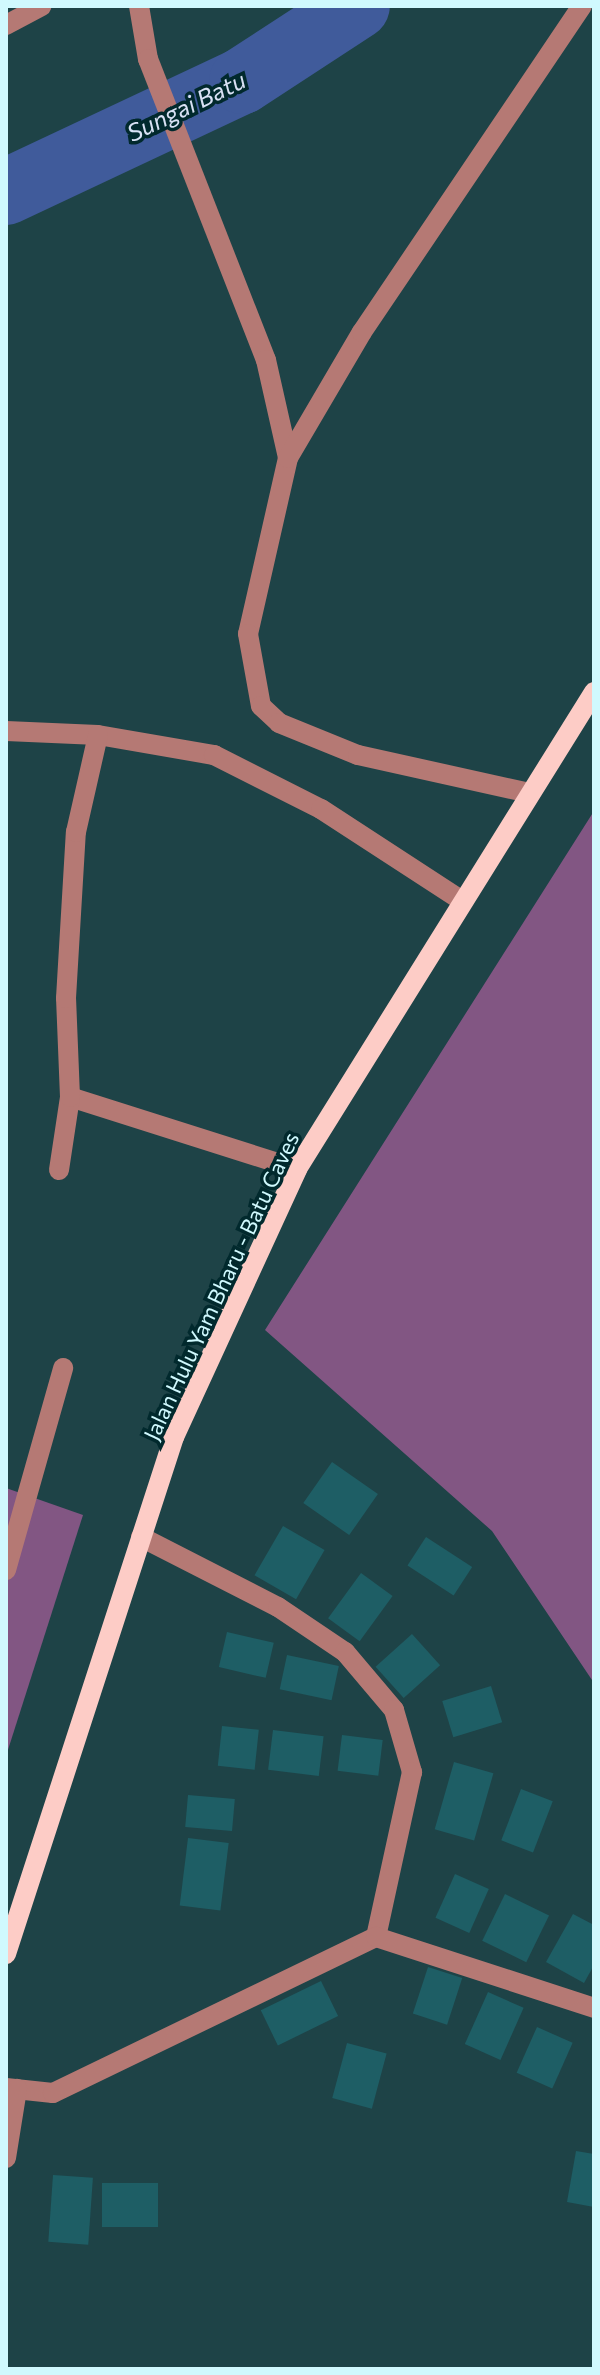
<!DOCTYPE html>
<style>
body{margin:0}
#map{position:relative;width:600px;height:2375px;overflow:hidden;background:#1e4347;font-family:Commissioner,sans-serif}
div>[style]{position:absolute}
[style*='--x']{left:calc(var(--x)*1px);top:calc(var(--y)*1px);width:calc(var(--w)*1px);rotate:calc(var(--a)*1deg)}
.green>*{inset:0;background:#825683}
.river>*{height:66px;margin:-33px;padding:0 33px;transform-origin:33px;border-radius:33px;background:#405b9b}
.building>*{inset:0;background:#1e5e65;transform-origin:0 0}
.minor>*{height:20px;margin:-10px;padding:0 10px;transform-origin:10px;border-radius:10px;background:#b57974}
.major>*{height:20px;margin:-10px;padding:0 10px;transform-origin:10px;border-radius:10px;background:#fdccc6}
span{translate:-50% -50%;white-space:nowrap;text-align:center;line-height:1.15;-webkit-text-stroke:7px #01292d;paint-order:stroke}
.street-label{font-size:22px;color:#d0f9fe}
.water-label{font-size:24px;color:#d9e2f5;font-style:italic}
.frame{position:absolute;inset:0;border:8px solid #d0f9fe;pointer-events:none}
</style>
<div id="map">
<div class="green">
<i style="clip-path:polygon(594px 811px,594px 1683px,492px 1531px,265px 1330px)"></i>
<i style="clip-path:polygon(6px 1488px,83px 1515px,6px 1756px)"></i>
</div>
<div class="river">
<i style="--x:6;--y:192;--w:261;--a:-25.2"></i>
<i style="--x:242;--y:81;--w:137;--a:-33.1"></i>
</div>
<div class="building">
<i style="left:332px;top:1462px;width:56px;height:50px;rotate:35deg"></i>
<i style="left:283px;top:1526px;width:48px;height:57px;rotate:30deg"></i>
<i style="left:426px;top:1537px;width:55px;height:34px;rotate:33deg"></i>
<i style="left:361px;top:1573px;width:39px;height:56px;rotate:36deg"></i>
<i style="left:227px;top:1632px;width:48px;height:36px;rotate:13deg"></i>
<i style="left:412px;top:1634px;width:42px;height:49px;rotate:48deg"></i>
<i style="left:287px;top:1655px;width:53px;height:35px;rotate:12deg"></i>
<i style="left:491px;top:1686px;width:38px;height:51px;rotate:73deg"></i>
<i style="left:222px;top:1726px;width:37px;height:40px;rotate:6deg"></i>
<i style="left:273px;top:1730px;width:51px;height:40px;rotate:7deg"></i>
<i style="left:342px;top:1735px;width:41px;height:36px;rotate:7deg"></i>
<i style="left:454px;top:1762px;width:41px;height:70px;rotate:16deg"></i>
<i style="left:521px;top:1789px;width:34px;height:55px;rotate:21deg"></i>
<i style="left:188px;top:1795px;width:47px;height:32px;rotate:5deg"></i>
<i style="left:188px;top:1838px;width:41px;height:68px;rotate:7deg"></i>
<i style="left:455px;top:1874px;width:37px;height:48px;rotate:24deg"></i>
<i style="left:505px;top:1894px;width:49px;height:52px;rotate:26deg"></i>
<i style="clip-path:polygon(573px 1914px,594px 1925px,594px 1965px,584px 1983px,546px 1962px)"></i>
<i style="left:428px;top:1967px;width:36px;height:49px;rotate:18deg"></i>
<i style="left:321px;top:1981px;width:39px;height:67px;rotate:64deg"></i>
<i style="left:488px;top:1992px;width:39px;height:57px;rotate:24deg"></i>
<i style="left:537px;top:2027px;width:39px;height:50px;rotate:24deg"></i>
<i style="left:347px;top:2043px;width:41px;height:57px;rotate:15deg"></i>
<i style="clip-path:polygon(576px 2151px,594px 2154px,594px 2207px,567px 2202px)"></i>
<i style="left:53px;top:2175px;width:40px;height:67px;rotate:4deg"></i>
<i style="left:102px;top:2183px;width:56px;height:44px"></i>
</div>
<div class="minor">
<i style="--x:139;--y:6;--w:54;--a:80.4"></i>
<i style="--x:148;--y:59;--w:323;--a:68.6"></i>
<i style="--x:266;--y:360;--w:100;--a:77.3"></i>
<i style="--x:288;--y:458;--w:180;--a:102.8"></i>
<i style="--x:248;--y:634;--w:73;--a:79.8"></i>
<i style="--x:261;--y:706;--w:25;--a:43"></i>
<i style="--x:279;--y:723;--w:85;--a:22.1"></i>
<i style="--x:358;--y:755;--w:176;--a:12.5"></i>
<i style="--x:6;--y:25;--w:40;--a:-28"></i>
<i style="--x:288;--y:458;--w:146;--a:-59.6"></i>
<i style="--x:362;--y:332;--w:393;--a:-56"></i>
<i style="--x:6;--y:731;--w:92;--a:2.5"></i>
<i style="--x:98;--y:735;--w:118;--a:9.8"></i>
<i style="--x:214;--y:755;--w:120;--a:26.8"></i>
<i style="--x:321;--y:809;--w:168;--a:33.1"></i>
<i style="--x:70;--y:1097;--w:238;--a:17.6"></i>
<i style="--x:59;--y:1170;--w:74;--a:-81.4"></i>
<i style="--x:70;--y:1097;--w:99;--a:-92.3"></i>
<i style="--x:66;--y:998;--w:166;--a:-86.6"></i>
<i style="--x:76;--y:832;--w:99;--a:-77.2"></i>
<i style="--x:141;--y:1537;--w:154;--a:27.1"></i>
<i style="--x:278;--y:1607;--w:81;--a:33.9"></i>
<i style="--x:345;--y:1652;--w:76;--a:49.8"></i>
<i style="--x:394;--y:1710;--w:65;--a:73.8"></i>
<i style="--x:412;--y:1772;--w:169;--a:102.3"></i>
<i style="--x:6;--y:1570;--w:210;--a:-74.2"></i>
<i style="--x:6;--y:2088;--w:47;--a:6.1"></i>
<i style="--x:53;--y:2093;--w:359;--a:-25.8"></i>
<i style="--x:376;--y:1937;--w:229;--a:18"></i>
<i style="--x:6;--y:2158;--w:70;--a:-80.9"></i>
</div>
<div class="major">
<i style="--x:6;--y:1954;--w:544;--a:-72"></i>
<i style="--x:174;--y:1437;--w:295;--a:-65.3"></i>
<i style="--x:297;--y:1169;--w:562;--a:-58.09"></i>
</div>
<div class="street-label">
<span style="left:221px;top:1286px;rotate:-65deg">Jalan Hulu Yam Bharu - Batu Caves</span>
</div>
<div class="water-label">
<span style="left:186px;top:106px;rotate:-26deg">Sungai Batu</span>
</div>
<div class="frame"></div>
</div>
